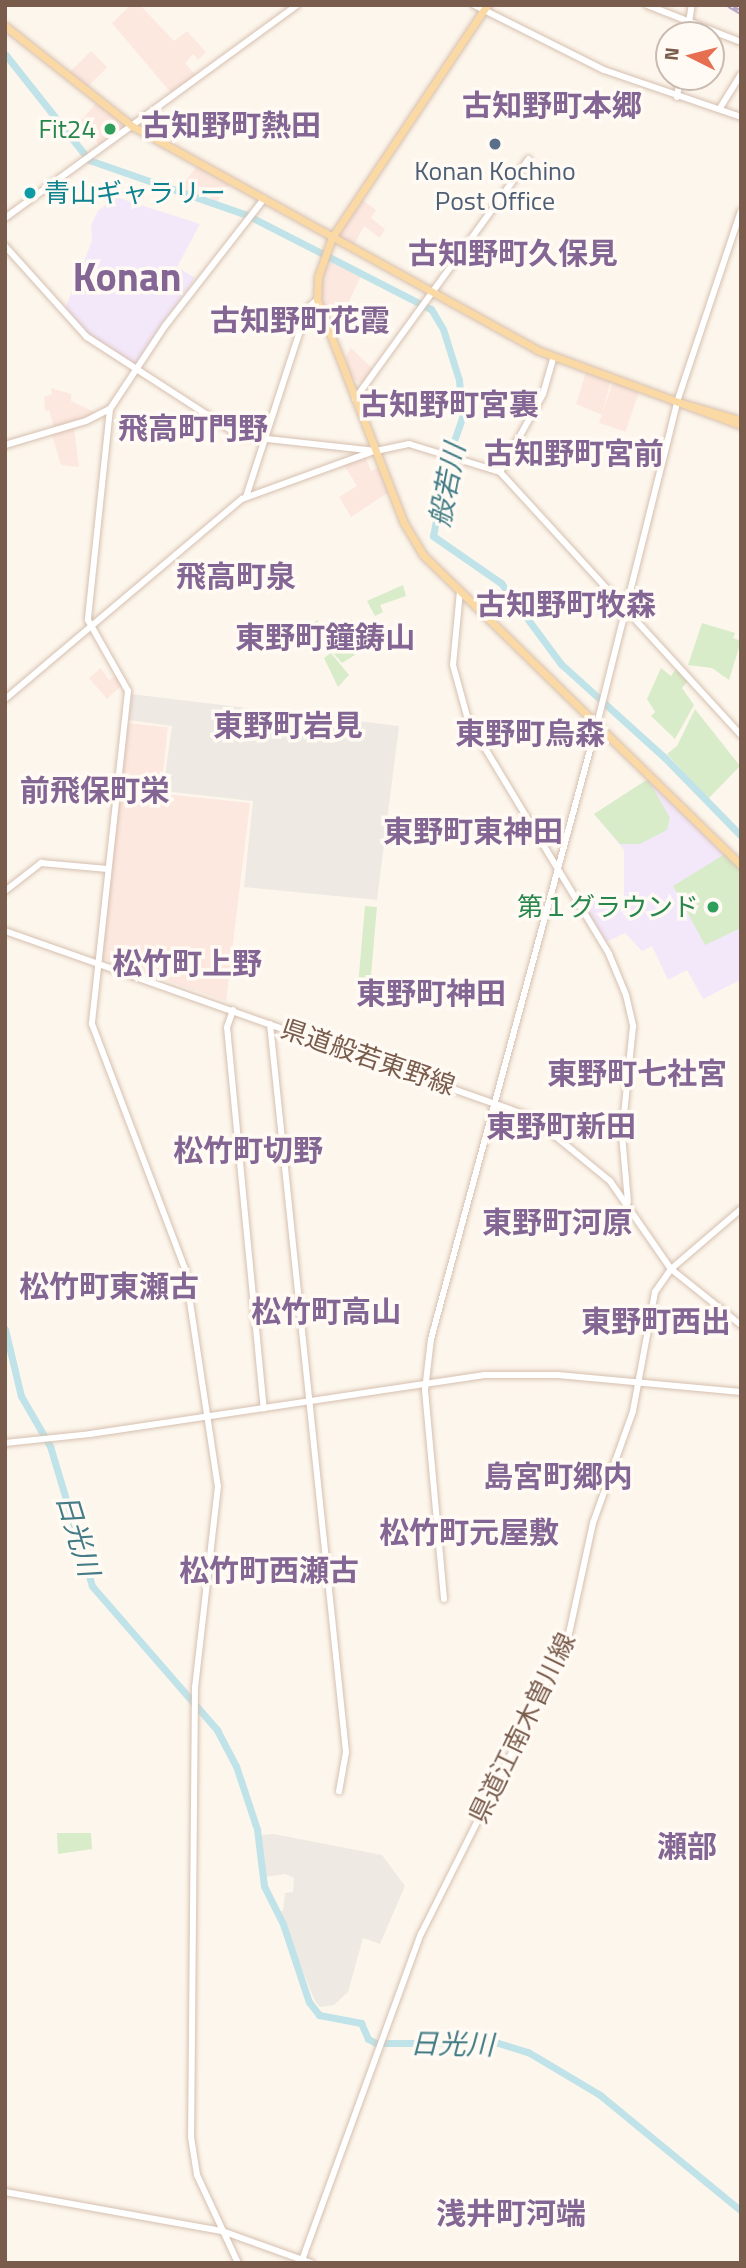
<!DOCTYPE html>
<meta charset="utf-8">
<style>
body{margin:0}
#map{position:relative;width:746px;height:2268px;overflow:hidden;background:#fdf6ec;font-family:"Titillium Web","Noto Sans JP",sans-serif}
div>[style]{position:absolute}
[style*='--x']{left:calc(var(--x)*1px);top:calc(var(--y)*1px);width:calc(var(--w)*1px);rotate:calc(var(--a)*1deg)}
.commercial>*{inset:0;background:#fde8e0;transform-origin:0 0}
.industrial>*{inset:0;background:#efe9e4}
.education>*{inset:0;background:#f3e8fa}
.green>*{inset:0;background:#d8ecc9;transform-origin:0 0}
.river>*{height:7px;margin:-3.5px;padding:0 3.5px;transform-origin:3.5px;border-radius:3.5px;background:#bfe3e8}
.roads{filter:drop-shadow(0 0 2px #d6c0b0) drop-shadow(0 0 2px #d6c0b0)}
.secondary>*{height:6px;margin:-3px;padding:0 3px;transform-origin:3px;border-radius:3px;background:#fff}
.primary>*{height:7px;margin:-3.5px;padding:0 3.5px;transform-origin:3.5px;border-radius:3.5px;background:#fbd9a5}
.rail>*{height:4.5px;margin-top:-2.25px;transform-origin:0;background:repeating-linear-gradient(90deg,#fffaf3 0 5px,#b9a8c9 0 10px);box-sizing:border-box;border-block:2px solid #b9a8c9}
.dots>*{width:19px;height:19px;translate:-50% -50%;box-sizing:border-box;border:4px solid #fffaf3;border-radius:50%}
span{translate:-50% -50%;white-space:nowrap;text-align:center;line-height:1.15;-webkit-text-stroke:7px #fffaf3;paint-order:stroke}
.leisure-label{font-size:26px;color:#27864d}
.right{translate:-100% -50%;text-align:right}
.service-label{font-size:26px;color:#4e5e75}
.culture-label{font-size:26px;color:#0d838f}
.left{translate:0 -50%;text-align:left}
.street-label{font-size:26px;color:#7a5c4d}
.water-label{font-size:28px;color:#437c86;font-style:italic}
.quarter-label{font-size:30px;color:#846695;font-weight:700}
.town-label{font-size:40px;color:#846695;font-weight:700}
.frame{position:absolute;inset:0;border:7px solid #7a5c4d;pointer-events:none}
.north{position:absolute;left:655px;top:21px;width:70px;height:70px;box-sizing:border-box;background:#fffaf3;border:2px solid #cabbb1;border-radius:50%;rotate:276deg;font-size:19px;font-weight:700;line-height:28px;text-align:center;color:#7a5c4d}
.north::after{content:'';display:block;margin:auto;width:24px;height:32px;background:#e76f51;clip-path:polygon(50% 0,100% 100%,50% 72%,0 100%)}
</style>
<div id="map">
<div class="commercial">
<i style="clip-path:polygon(131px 5px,140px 5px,174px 41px,187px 31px,206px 52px,198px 60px,193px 54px,185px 63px,197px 77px,172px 94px,112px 23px)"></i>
<i style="left:91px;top:51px;width:23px;height:33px;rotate:45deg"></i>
<i style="clip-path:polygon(96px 103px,130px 126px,101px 147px,89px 133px,95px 127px,91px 121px,84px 127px,80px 122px)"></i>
<i style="clip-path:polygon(198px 165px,230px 184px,216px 203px,205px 192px,202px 197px,179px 189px)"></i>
<i style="clip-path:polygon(360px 198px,376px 210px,371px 218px,385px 229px,380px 238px,364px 226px,353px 247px,334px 236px)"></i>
<i style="clip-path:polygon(325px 255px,362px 274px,332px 337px,317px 293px)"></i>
<i style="clip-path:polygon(351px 348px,374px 370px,364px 385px,351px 377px,345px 357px)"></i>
<i style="clip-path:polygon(586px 372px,611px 380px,602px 415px,576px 404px)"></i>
<i style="left:613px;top:382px;width:28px;height:43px;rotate:19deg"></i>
<i style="clip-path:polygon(51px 388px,71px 394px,71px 401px,99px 414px,54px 428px,49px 410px,45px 411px,44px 397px,52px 394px)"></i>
<i style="clip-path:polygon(74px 428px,79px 467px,61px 465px,52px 435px)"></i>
<i style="clip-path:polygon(366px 458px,371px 471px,379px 467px,389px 492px,351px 517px,339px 497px,357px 486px,344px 465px)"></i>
<i style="clip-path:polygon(101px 668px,109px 680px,117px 675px,123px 684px,107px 699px,89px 678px)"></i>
<i style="left:127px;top:723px;width:41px;height:65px;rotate:6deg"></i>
<i style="clip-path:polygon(118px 789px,250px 803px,226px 1001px,98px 957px)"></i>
</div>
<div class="industrial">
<i style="clip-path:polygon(131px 694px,399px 726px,377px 900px,244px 887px,253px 801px,163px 791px,172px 726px,129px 720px)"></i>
<i style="clip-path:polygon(274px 1834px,382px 1855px,405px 1886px,380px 1944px,363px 1938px,348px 1992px,334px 2005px,320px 2007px,315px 2001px,279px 1912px,283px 1911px,285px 1893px,293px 1892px,294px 1878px,285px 1874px,265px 1877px,261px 1835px)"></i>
</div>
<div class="education">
<i style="clip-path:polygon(116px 197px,200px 224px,177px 267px,195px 278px,136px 367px,88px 336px,64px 311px,92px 241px,91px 225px,98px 211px)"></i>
<i style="clip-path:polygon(650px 778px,741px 868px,741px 985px,738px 981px,703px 999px,687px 970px,668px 980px,652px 946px,642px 951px,625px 933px,606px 942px,583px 905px,606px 894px,612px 906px,624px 901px,624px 850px,594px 814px)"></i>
</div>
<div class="green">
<i style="clip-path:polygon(403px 585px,406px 596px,380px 605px,383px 612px,375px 616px,367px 601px)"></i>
<i style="clip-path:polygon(351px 619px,361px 632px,331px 650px,309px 626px,317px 620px,322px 627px,329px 622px,337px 631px)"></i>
<i style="clip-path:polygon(702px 623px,735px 633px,733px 638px,741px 641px,729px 680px,712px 668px,688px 665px)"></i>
<i style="clip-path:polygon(363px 635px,371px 645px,342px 663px,333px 653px)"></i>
<i style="clip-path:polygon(331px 653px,349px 675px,338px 687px,324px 658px)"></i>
<i style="clip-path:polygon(661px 668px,671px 676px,676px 669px,688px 681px,682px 688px,694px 705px,675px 739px,651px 716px,655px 712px,647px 699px)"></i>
<i style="clip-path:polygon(695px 709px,740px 766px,708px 799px,667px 754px,677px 746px)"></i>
<i style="clip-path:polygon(645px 781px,649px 781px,670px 818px,667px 830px,640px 844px,620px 844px,594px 814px)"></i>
<i style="clip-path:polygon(725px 854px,741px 871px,741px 928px,705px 945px,673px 886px)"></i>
<i style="left:365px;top:906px;width:12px;height:72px;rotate:5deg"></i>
<i style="clip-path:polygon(57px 1833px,91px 1833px,92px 1849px,58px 1854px)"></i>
</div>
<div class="river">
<i style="--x:5;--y:54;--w:135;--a:51.6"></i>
<i style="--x:89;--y:160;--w:167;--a:19.2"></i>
<i style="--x:247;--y:215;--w:207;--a:27.1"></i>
<i style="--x:431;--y:309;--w:23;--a:59"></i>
<i style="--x:443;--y:329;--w:53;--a:72.6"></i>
<i style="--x:459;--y:380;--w:38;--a:85"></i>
<i style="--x:462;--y:418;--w:42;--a:109.3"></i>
<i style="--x:448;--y:458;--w:79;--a:100.9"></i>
<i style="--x:433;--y:536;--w:83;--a:34.7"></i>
<i style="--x:501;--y:583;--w:101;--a:53.5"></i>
<i style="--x:561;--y:664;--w:140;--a:42.1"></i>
<i style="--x:665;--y:758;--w:109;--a:45.7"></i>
<i style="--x:5;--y:1329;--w:69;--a:76.6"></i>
<i style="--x:21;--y:1396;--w:58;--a:59.9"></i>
<i style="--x:50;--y:1446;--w:146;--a:73.3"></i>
<i style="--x:92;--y:1586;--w:191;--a:49"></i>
<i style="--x:217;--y:1730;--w:41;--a:62.2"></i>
<i style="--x:236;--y:1766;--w:63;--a:71.6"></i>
<i style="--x:257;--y:1829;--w:57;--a:83"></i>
<i style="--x:264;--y:1886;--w:42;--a:63.4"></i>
<i style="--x:283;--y:1924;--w:82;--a:71.6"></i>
<i style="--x:309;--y:2002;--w:16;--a:52"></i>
<i style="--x:319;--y:2015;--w:43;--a:10.8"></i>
<i style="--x:361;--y:2023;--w:17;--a:66"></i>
<i style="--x:368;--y:2039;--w:9;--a:27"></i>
<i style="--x:376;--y:2043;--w:122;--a:0"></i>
<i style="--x:498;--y:2043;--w:31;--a:17"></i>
<i style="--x:528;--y:2052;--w:84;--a:30.8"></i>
<i style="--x:600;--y:2095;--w:183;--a:39.4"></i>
</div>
<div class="roads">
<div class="secondary">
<i style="--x:474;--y:5;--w:145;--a:26.6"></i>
<i style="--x:604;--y:70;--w:145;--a:18.9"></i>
<i style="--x:647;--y:5;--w:101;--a:21.5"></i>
<i style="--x:687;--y:35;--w:30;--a:-81"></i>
<i style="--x:677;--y:97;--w:20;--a:-81"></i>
<i style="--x:720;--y:108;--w:39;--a:-58"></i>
<i style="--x:5;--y:218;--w:361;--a:-36.1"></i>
<i style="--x:5;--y:246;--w:122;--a:48"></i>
<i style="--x:87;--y:337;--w:182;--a:32.9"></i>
<i style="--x:240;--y:436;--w:137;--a:6.3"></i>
<i style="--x:376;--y:451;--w:34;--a:-12"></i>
<i style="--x:409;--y:444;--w:95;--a:17.1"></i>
<i style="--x:500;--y:472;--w:357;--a:47.5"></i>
<i style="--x:355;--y:399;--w:296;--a:-54.1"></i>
<i style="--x:110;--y:409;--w:212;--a:96"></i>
<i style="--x:88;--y:620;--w:81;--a:60.6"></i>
<i style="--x:128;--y:691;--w:335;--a:96.2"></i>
<i style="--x:92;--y:1024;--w:262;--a:69.2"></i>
<i style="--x:185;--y:1269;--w:219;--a:81.4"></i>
<i style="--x:218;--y:1486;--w:202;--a:96.5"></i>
<i style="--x:195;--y:1687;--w:450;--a:90.5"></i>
<i style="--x:191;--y:2137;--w:38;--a:81"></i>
<i style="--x:197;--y:2175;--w:97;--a:65"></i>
<i style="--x:5;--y:445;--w:84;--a:-16.5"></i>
<i style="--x:86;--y:421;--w:27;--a:-27"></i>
<i style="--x:110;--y:409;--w:100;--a:-56.5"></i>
<i style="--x:165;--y:326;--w:161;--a:-52.1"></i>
<i style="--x:500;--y:472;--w:89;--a:-61.1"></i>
<i style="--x:543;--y:394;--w:36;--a:-74"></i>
<i style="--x:246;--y:497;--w:198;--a:-72"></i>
<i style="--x:307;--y:309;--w:13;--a:-42"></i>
<i style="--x:460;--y:591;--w:74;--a:95.4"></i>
<i style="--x:453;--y:665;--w:57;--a:74.7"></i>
<i style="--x:468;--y:720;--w:273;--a:58.9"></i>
<i style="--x:609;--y:954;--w:44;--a:67.5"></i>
<i style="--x:626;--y:995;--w:32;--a:77"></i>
<i style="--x:633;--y:1026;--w:110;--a:95.8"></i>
<i style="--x:622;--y:1135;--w:67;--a:84.9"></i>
<i style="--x:5;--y:699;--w:310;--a:-40.2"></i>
<i style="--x:242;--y:499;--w:140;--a:-20"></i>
<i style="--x:5;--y:891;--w:46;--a:-37.9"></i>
<i style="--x:41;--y:863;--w:67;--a:5.1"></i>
<i style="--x:5;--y:931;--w:559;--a:19.44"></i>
<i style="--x:532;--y:1117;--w:101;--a:39.4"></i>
<i style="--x:610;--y:1181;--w:107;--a:55.3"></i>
<i style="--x:671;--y:1269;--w:90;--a:38.7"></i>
<i style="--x:233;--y:1010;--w:18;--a:109"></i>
<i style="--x:227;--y:1027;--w:383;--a:84.5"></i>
<i style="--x:270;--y:1024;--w:732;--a:84.04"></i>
<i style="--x:346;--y:1752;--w:40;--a:100"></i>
<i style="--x:5;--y:1443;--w:85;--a:-6"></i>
<i style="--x:90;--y:1434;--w:399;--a:-8.5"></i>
<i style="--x:485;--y:1375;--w:73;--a:0"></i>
<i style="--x:558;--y:1375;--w:184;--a:5.3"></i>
<i style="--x:444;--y:1599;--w:210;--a:-95.2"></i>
<i style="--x:425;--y:1390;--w:51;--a:-83.3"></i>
<i style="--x:431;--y:1339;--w:637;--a:-74.89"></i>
<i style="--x:597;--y:724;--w:332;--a:-76"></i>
<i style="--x:677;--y:402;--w:201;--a:-71.5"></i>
<i style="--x:5;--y:2192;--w:220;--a:10.2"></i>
<i style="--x:222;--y:2231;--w:95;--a:19.8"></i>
<i style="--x:301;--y:2263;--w:350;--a:-70"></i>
<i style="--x:421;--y:1934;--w:326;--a:-63.4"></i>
<i style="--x:567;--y:1643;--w:123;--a:-77.8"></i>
<i style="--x:593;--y:1523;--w:119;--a:-70.3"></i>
<i style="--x:633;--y:1411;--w:121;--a:-79.5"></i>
<i style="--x:655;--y:1292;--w:28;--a:-55"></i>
<i style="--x:671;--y:1269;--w:92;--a:-40.6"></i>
</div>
<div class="primary">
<i style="--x:487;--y:5;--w:279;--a:123.7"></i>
<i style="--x:332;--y:237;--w:42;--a:109.3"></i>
<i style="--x:318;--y:277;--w:23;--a:92"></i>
<i style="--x:317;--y:300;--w:239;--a:68.7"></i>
<i style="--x:404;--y:523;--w:37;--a:59"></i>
<i style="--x:423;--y:555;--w:444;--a:44.3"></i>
<i style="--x:5;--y:26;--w:162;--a:38.2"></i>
<i style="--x:132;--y:126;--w:463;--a:28.9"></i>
<i style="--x:537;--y:350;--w:217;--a:20.2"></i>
<i style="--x:678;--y:402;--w:60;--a:16.3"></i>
</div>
</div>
<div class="rail">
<i style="--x:729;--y:5;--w:14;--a:30"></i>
</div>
<div class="dots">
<i style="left:110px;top:129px;background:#2e9e5b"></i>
<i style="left:495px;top:144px;background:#5c6f8a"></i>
<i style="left:30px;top:193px;background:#0f9aa8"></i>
<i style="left:713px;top:907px;background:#2e9e5b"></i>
</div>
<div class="leisure-label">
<span class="right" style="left:96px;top:129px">Fit24</span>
<span class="right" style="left:699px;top:907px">第１グラウンド</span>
</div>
<div class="service-label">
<span style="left:495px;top:186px">Konan Kochino<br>Post Office</span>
</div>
<div class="culture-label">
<span class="left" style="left:44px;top:193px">青山ギャラリー</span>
</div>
<div class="street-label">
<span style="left:368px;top:1057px;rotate:19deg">県道般若東野線</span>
<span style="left:522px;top:1728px;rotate:-64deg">県道江南木曽川線</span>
</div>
<div class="water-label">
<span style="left:447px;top:485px;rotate:-79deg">般若川</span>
<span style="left:78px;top:1535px;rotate:73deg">日光川</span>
<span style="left:452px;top:2044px;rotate:1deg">日光川</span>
</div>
<div class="quarter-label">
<span style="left:552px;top:105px">古知野町本郷</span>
<span style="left:231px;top:125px">古知野町熱田</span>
<span style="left:513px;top:253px">古知野町久保見</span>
<span style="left:300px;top:320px">古知野町花霞</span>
<span style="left:449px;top:404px">古知野町宮裏</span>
<span style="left:193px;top:428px">飛高町門野</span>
<span style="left:574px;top:453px">古知野町宮前</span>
<span style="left:236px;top:576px">飛高町泉</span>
<span style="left:566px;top:604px">古知野町牧森</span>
<span style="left:325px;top:637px">東野町鐘鋳山</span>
<span style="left:288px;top:725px">東野町岩見</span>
<span style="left:530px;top:733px">東野町烏森</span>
<span style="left:95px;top:790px">前飛保町栄</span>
<span style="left:473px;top:831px">東野町東神田</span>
<span style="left:187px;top:963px">松竹町上野</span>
<span style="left:431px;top:993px">東野町神田</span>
<span style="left:637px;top:1073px">東野町七社宮</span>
<span style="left:561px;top:1126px">東野町新田</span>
<span style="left:248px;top:1150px">松竹町切野</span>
<span style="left:557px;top:1222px">東野町河原</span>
<span style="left:109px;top:1286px">松竹町東瀬古</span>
<span style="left:326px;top:1311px">松竹町高山</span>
<span style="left:656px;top:1321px">東野町西出</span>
<span style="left:558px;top:1476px">島宮町郷内</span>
<span style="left:469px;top:1532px">松竹町元屋敷</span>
<span style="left:269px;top:1570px">松竹町西瀬古</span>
<span style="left:687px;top:1846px">瀬部</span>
<span style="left:511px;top:2213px">浅井町河端</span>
</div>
<div class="town-label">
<span style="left:127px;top:277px">Konan</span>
</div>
<div class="frame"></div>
<div class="north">N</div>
</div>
